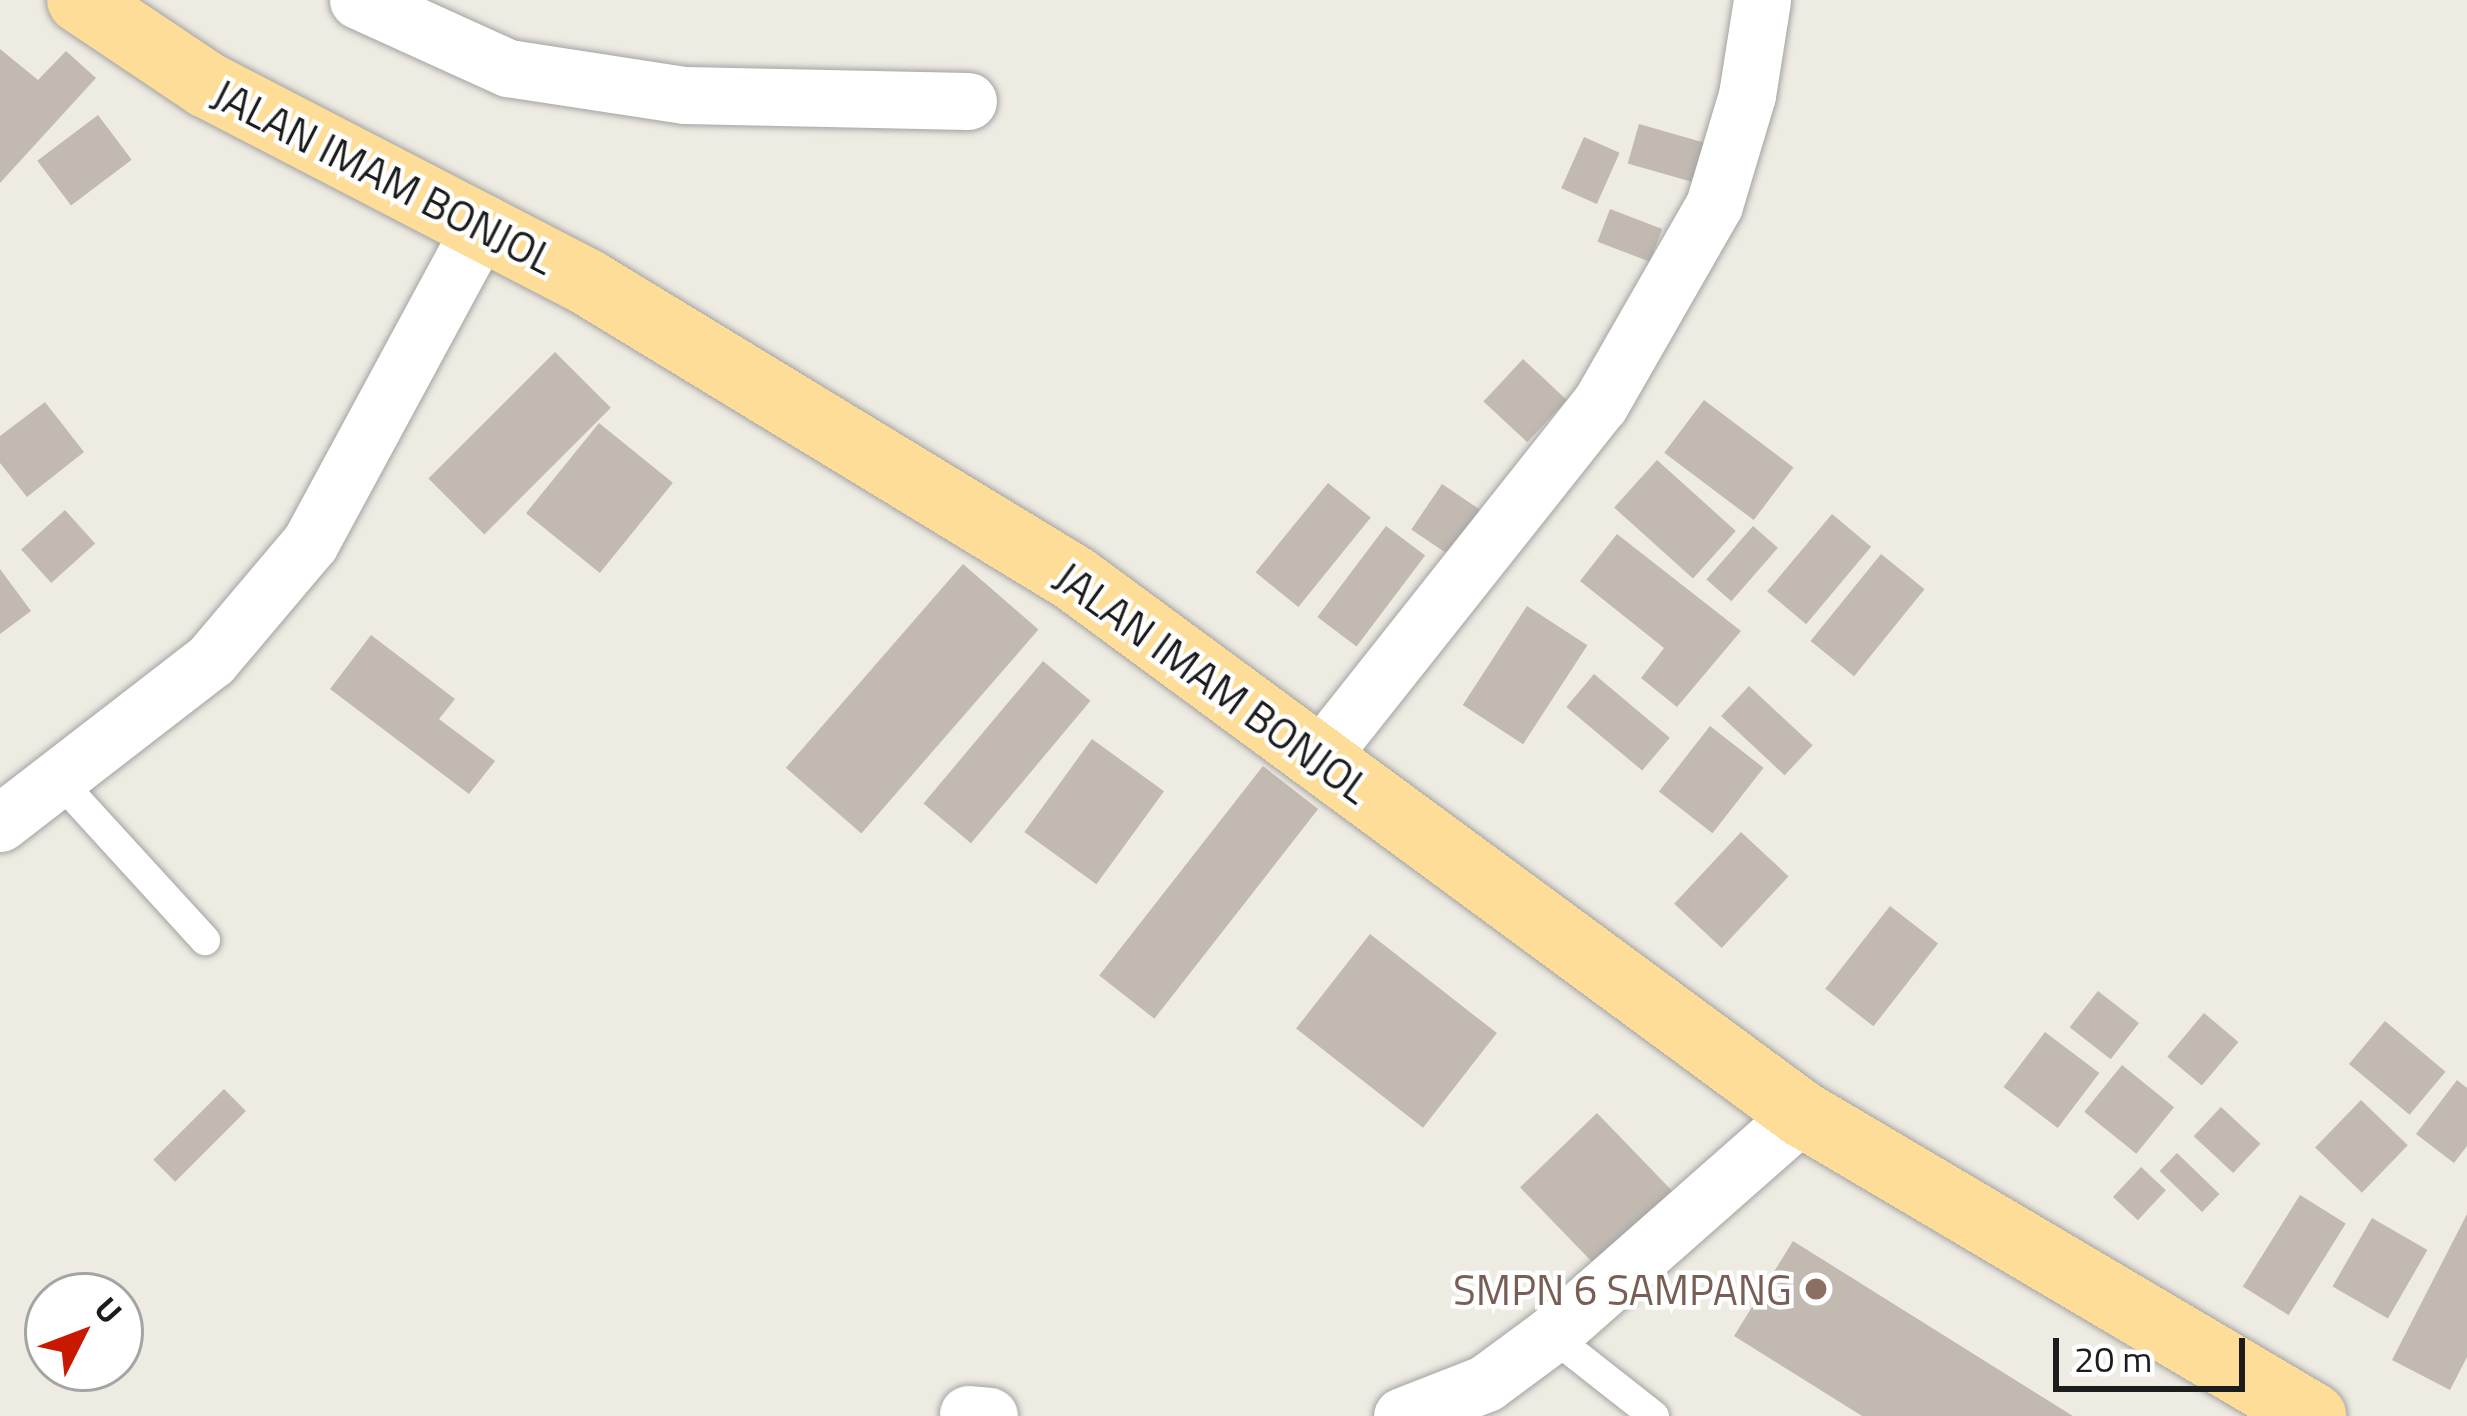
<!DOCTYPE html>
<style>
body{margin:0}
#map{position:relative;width:2467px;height:1416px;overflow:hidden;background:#eeebe2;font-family:"Titillium Web",sans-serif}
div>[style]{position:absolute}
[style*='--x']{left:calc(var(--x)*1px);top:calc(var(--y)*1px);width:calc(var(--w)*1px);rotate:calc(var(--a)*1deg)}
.building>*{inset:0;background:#c2bab1;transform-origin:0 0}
.roads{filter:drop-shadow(0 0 3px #a3a3a3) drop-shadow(0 0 3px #a3a3a3)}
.lane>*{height:30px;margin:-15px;padding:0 15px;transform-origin:15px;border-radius:15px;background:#fff}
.street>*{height:57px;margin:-28.5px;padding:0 28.5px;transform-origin:28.5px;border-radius:28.5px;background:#fff}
.primary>*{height:66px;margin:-33px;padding:0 33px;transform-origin:33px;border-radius:33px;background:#fddd98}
.dots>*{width:33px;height:33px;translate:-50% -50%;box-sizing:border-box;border:6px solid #fff;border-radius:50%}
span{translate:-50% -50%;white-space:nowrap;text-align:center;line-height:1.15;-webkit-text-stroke:9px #fff;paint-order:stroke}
.street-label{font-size:42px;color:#1c1c1c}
.education-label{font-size:42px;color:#785e54}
.right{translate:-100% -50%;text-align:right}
.north{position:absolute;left:24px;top:1272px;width:120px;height:120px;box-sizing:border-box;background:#fff;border:3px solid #a4a4a4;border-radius:50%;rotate:48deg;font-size:33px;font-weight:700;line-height:48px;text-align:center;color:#1c1c1c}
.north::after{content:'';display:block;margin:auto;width:42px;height:54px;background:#c91700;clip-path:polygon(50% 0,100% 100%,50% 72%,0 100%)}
.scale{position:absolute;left:2053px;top:1338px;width:192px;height:54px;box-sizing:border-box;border:6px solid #1c1c1c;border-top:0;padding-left:15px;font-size:36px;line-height:42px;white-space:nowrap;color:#1c1c1c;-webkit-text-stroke:9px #fff;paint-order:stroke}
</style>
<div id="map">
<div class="building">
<i style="clip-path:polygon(0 49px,38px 80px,66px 51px,96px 78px,0 183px)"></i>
<i style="left:98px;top:115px;width:56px;height:76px;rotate:53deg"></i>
<i style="left:1639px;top:124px;width:70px;height:41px;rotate:16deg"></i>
<i style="left:1584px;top:137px;width:39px;height:56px;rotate:24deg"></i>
<i style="left:1610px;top:209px;width:56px;height:35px;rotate:21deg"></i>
<i style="left:555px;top:352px;width:79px;height:179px;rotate:45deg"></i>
<i style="left:1523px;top:359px;width:60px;height:58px;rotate:43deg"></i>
<i style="left:1704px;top:400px;width:112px;height:66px;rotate:37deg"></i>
<i style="clip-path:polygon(45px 402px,84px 452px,27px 497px,0 463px,0 436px)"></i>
<i style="left:599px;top:423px;width:95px;height:116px;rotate:39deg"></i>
<i style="left:1657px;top:460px;width:106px;height:64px;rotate:42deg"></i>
<i style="left:1328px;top:483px;width:55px;height:115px;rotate:39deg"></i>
<i style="left:1442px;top:484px;width:46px;height:55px;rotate:34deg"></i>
<i style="left:65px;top:510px;width:45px;height:59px;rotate:48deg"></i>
<i style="left:1832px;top:514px;width:51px;height:101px;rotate:40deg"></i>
<i style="left:1386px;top:526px;width:49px;height:114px;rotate:37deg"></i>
<i style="left:1753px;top:526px;width:33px;height:71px;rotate:41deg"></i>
<i style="clip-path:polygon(1617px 534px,1741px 631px,1677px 707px,1641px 678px,1664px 648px,1580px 581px)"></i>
<i style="left:1881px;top:554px;width:56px;height:112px;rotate:39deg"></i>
<i style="left:963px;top:564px;width:100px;height:270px;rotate:41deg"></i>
<i style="clip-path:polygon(0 569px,31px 611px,0 634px)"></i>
<i style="left:1527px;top:606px;width:72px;height:118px;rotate:33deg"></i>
<i style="clip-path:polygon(371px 635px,455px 699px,439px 719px,495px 761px,469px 794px,330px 689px)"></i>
<i style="left:1043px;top:661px;width:62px;height:186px;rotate:40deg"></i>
<i style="left:1594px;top:674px;width:99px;height:43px;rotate:40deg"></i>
<i style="left:1749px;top:686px;width:87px;height:41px;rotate:43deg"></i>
<i style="left:1710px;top:726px;width:68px;height:83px;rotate:38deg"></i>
<i style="left:1092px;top:739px;width:89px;height:115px;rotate:36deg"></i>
<i style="left:1263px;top:766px;width:70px;height:266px;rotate:38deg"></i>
<i style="left:1741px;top:832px;width:65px;height:98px;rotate:43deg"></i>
<i style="left:1890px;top:906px;width:61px;height:105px;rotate:38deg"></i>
<i style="left:1370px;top:934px;width:161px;height:120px;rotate:38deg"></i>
<i style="left:2098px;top:991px;width:52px;height:46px;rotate:38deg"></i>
<i style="left:2204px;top:1013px;width:45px;height:57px;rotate:40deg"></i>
<i style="left:2385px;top:1021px;width:79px;height:56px;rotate:40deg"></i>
<i style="left:2045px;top:1032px;width:68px;height:69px;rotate:37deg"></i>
<i style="left:2122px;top:1065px;width:67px;height:60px;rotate:39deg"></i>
<i style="clip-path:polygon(2457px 1080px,2467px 1088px,2467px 1146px,2454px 1163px,2416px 1134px)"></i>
<i style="left:224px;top:1089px;width:31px;height:100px;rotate:45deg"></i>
<i style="left:2361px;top:1100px;width:65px;height:66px;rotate:44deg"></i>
<i style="left:2221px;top:1107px;width:54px;height:40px;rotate:43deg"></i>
<i style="left:1597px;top:1113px;width:123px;height:107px;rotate:46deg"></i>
<i style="left:2177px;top:1153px;width:59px;height:25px;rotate:44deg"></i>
<i style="left:2141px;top:1167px;width:34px;height:41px;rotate:43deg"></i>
<i style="left:2300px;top:1195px;width:54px;height:108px;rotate:32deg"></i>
<i style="clip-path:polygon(2467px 1214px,2467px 1357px,2450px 1390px,2392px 1360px)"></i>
<i style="left:2372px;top:1218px;width:64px;height:79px;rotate:30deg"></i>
<i style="clip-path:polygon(1793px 1241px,2073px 1416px,1862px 1416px,1734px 1336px)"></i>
</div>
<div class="roads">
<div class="lane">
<i style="--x:56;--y:777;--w:221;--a:47.6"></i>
<i style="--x:1551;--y:1335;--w:131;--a:38.2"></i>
</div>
<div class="street">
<i style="--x:358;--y:0;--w:165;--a:24.4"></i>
<i style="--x:508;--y:68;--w:179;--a:8.7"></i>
<i style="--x:685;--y:95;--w:283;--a:1.2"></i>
<i style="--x:1319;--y:758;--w:452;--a:-51.6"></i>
<i style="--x:1600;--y:404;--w:229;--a:-60.2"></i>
<i style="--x:1714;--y:205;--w:115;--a:-73.3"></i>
<i style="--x:1747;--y:95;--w:96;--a:-81"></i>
<i style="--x:0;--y:823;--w:267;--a:-37.7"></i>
<i style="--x:211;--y:660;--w:153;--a:-49.8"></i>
<i style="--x:310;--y:543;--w:364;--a:-61.6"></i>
<i style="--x:968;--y:1414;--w:21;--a:5"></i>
<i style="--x:1402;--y:1416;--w:90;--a:-21.4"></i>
<i style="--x:1486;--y:1383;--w:81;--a:-36.4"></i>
<i style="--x:1551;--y:1335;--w:334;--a:-41.4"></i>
</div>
<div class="primary">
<i style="--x:80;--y:0;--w:153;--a:33.8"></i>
<i style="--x:207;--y:85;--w:428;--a:27.4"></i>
<i style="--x:587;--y:282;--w:571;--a:31.32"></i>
<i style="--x:1075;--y:579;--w:903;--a:36.35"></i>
<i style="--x:1802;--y:1114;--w:594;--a:30.58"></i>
</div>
</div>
<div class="dots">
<i style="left:1816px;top:1289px;background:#8d6e63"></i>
</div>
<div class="street-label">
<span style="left:384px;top:176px;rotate:27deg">JALAN IMAM BONJOL</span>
<span style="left:1213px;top:682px;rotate:36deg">JALAN IMAM BONJOL</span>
</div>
<div class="education-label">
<span class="right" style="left:1792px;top:1289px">SMPN 6 SAMPANG</span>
</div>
<div class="north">U</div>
<div class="scale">20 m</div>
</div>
